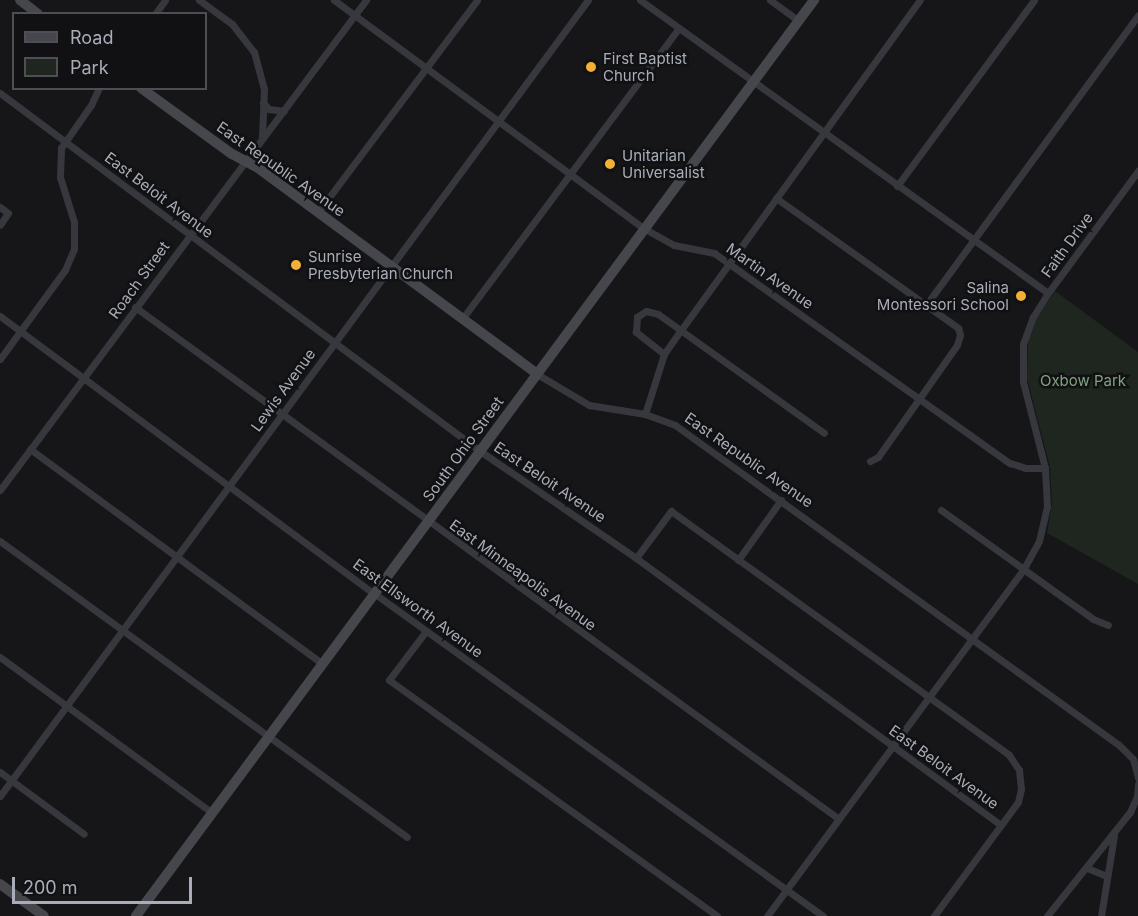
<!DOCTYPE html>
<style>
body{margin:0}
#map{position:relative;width:1138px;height:916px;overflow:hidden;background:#161618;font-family:Inter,sans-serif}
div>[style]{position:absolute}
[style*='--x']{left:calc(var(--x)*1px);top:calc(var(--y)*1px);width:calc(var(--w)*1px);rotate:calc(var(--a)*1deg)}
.green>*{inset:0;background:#1e261f}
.street>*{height:7px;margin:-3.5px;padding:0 3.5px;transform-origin:3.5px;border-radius:3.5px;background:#37383d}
.secondary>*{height:10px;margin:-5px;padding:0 5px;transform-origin:5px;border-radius:5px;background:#45474d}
.dots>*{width:16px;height:16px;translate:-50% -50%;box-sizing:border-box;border:3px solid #111113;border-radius:50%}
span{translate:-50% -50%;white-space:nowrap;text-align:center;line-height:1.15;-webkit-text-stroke:5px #111113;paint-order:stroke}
.poi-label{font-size:15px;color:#a8adb8}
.left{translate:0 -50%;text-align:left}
.right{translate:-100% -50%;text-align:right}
.street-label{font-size:15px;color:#a8adb8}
.park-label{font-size:15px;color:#7fa381}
.legend{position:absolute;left:12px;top:12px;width:195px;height:78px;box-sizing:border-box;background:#111113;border:2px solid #4d4f55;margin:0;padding:8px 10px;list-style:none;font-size:18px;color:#a8adb8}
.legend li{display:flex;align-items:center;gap:12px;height:30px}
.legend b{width:30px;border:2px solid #4d4f55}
.scale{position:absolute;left:12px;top:877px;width:180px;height:27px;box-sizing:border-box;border:3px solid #a8adb8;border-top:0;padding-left:8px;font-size:18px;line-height:21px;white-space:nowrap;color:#a8adb8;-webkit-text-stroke:4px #111113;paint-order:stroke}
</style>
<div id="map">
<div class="green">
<i style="clip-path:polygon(1055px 291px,1138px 352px,1138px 584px,1047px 533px,1052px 504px,1050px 467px,1027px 378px,1028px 341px,1037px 318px)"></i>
</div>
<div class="street">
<i style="--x:199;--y:0;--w:41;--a:36"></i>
<i style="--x:232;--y:24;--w:36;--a:52"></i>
<i style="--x:254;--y:52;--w:38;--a:75"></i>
<i style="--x:264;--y:89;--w:48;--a:92.4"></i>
<i style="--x:334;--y:0;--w:386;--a:36.4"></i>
<i style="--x:645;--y:229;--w:33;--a:29"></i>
<i style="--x:674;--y:245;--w:41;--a:11.3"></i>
<i style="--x:714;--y:253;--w:363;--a:35.4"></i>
<i style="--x:1010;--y:463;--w:16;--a:18"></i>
<i style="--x:1025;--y:468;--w:20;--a:0"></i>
<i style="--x:640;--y:0;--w:502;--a:35.68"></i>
<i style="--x:770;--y:0;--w:36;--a:36"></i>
<i style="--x:155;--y:14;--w:17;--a:-54"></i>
<i style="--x:0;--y:93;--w:599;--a:36.72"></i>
<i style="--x:480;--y:451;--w:189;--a:34.4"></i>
<i style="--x:636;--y:558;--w:452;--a:36.2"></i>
<i style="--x:263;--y:103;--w:8;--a:45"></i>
<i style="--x:269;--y:109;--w:15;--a:8"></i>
<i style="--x:897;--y:186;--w:231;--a:-53.6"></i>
<i style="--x:776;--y:198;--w:224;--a:35.5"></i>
<i style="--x:958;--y:328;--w:7;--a:74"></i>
<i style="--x:960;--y:335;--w:10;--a:107"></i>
<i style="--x:957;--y:345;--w:137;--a:125.2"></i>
<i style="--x:878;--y:457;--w:9;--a:153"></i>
<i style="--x:0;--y:207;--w:10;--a:37"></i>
<i style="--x:8;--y:213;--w:14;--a:124"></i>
<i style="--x:318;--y:212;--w:265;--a:-53.1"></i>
<i style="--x:926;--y:305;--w:359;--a:-53.8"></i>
<i style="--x:135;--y:307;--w:870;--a:36.03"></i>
<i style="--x:0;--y:316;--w:467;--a:36.6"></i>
<i style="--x:375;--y:594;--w:552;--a:35.71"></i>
<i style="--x:462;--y:319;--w:362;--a:-53.3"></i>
<i style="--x:664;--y:354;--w:36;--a:-142"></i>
<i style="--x:636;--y:332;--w:15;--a:-86"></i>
<i style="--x:637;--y:317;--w:11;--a:-34"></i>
<i style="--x:646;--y:311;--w:12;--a:14"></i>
<i style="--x:658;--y:314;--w:204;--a:35.6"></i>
<i style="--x:0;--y:359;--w:110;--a:-53.9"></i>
<i style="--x:65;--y:270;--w:23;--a:-67"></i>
<i style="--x:74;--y:249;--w:27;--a:-90"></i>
<i style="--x:74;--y:222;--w:47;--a:-107.3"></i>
<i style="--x:60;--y:177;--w:29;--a:-88"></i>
<i style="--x:61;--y:148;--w:52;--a:-55.1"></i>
<i style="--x:91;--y:105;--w:19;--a:-65"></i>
<i style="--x:537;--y:374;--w:61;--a:30.8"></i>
<i style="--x:589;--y:405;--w:57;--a:9.1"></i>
<i style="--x:645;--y:414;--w:32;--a:20"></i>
<i style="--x:675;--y:425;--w:547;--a:35.78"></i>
<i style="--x:1119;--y:745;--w:20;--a:45"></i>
<i style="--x:1133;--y:759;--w:20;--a:75"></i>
<i style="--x:645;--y:414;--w:63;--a:-72.4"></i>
<i style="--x:664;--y:354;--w:29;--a:-55"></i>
<i style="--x:681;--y:330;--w:407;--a:-54.1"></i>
<i style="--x:30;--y:449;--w:363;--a:36.3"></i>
<i style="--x:0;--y:490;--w:612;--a:-53.24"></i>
<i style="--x:941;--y:510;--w:187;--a:35.6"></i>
<i style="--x:1093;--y:619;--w:16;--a:22"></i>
<i style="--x:0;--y:541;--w:503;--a:36.03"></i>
<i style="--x:636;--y:558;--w:59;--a:-53.3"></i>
<i style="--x:671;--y:511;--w:417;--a:35.8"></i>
<i style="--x:1009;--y:755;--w:18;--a:56"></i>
<i style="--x:1019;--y:770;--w:19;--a:84"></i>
<i style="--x:1021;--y:789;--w:13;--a:103"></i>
<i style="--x:1018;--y:802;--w:142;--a:126.4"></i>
<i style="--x:738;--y:560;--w:74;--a:-54.4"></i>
<i style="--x:426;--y:631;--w:61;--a:127.1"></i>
<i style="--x:389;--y:680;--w:404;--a:35.7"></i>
<i style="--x:0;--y:657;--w:263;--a:36.3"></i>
<i style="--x:0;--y:772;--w:104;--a:36.4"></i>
<i style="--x:0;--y:796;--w:990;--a:-53.55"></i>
<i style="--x:1087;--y:868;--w:22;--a:22"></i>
<i style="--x:767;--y:916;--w:430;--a:-53.5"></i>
<i style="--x:1023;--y:570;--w:33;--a:-61"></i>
<i style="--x:1039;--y:541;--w:35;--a:-77"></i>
<i style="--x:1047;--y:507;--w:39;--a:-93"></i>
<i style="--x:1045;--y:468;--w:89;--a:-104.3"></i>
<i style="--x:1023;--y:382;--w:38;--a:-90"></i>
<i style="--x:1023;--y:344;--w:29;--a:-70"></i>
<i style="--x:1033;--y:317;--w:28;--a:-58"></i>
<i style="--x:1048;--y:293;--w:152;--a:-53.6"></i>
<i style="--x:1047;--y:916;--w:133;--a:-51.4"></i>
<i style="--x:1130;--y:812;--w:17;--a:-66"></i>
<i style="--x:1137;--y:796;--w:12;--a:-85"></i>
<i style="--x:1101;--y:916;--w:81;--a:-80.8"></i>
</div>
<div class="secondary">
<i style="--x:20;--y:0;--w:23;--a:38"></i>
<i style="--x:141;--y:88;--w:112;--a:36"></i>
<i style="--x:232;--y:154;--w:30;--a:28"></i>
<i style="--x:258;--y:168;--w:347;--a:36.4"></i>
<i style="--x:0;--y:884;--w:54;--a:36"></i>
<i style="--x:136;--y:916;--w:1140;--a:-53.49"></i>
</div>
<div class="dots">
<i style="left:591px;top:67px;background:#f2b134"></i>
<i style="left:610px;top:164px;background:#f2b134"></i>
<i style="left:296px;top:265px;background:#f2b134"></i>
<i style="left:1021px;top:296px;background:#f2b134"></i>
</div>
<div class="poi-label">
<span class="left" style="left:603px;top:67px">First Baptist<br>Church</span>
<span class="left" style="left:622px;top:164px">Unitarian<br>Universalist</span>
<span class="left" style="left:308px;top:265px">Sunrise<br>Presbyterian Church</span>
<span class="right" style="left:1009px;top:296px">Salina<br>Montessori School</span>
</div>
<div class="street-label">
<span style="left:281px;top:169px;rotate:35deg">East Republic Avenue</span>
<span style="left:159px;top:195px;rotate:37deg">East Beloit Avenue</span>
<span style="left:1067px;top:245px;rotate:-54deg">Faith Drive</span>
<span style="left:770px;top:276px;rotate:35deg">Martin Avenue</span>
<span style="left:139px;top:280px;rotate:-54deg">Roach Street</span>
<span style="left:283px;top:390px;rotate:-54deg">Lewis Avenue</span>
<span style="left:463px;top:449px;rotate:-54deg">South Ohio Street</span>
<span style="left:749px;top:460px;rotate:35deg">East Republic Avenue</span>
<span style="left:550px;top:482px;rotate:34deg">East Beloit Avenue</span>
<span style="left:523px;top:575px;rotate:36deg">East Minneapolis Avenue</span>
<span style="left:418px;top:608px;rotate:36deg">East Ellsworth Avenue</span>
<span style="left:944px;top:767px;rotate:36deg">East Beloit Avenue</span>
</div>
<div class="park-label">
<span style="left:1083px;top:381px">Oxbow Park</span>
</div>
<ul class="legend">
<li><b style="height:8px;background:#45474d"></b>Road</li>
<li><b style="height:16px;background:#1e261f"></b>Park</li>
</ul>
<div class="scale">200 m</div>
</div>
